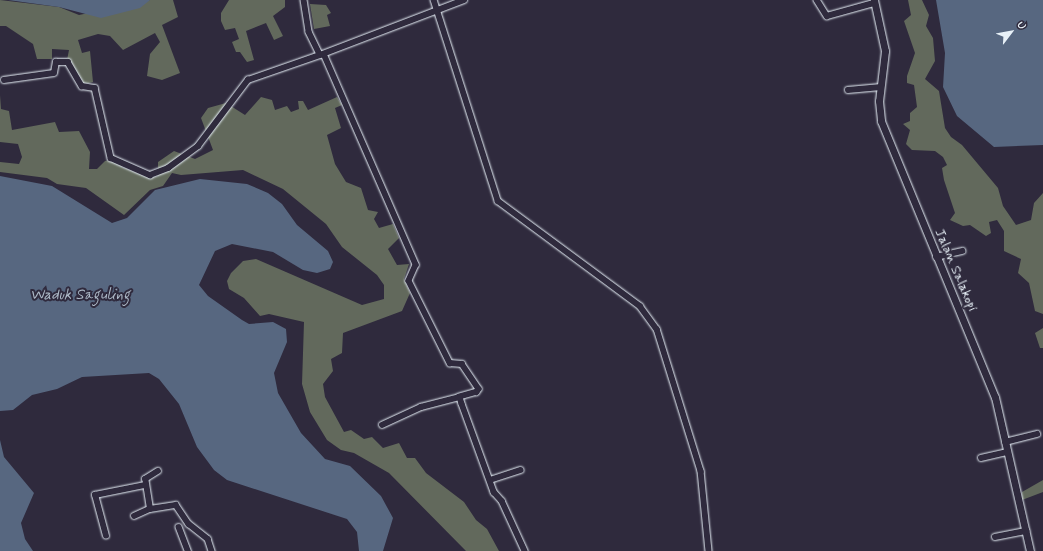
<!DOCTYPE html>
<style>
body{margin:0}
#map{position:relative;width:1043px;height:551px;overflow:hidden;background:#2f2a3d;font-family:Mynerve,sans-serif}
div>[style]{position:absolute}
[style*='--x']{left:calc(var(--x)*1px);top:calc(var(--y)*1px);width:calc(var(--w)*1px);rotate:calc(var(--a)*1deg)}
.green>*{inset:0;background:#62695c}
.water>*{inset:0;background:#576780}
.roads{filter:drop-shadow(0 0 1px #e8f1f8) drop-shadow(0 0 1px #e8f1f8)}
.minor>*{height:5.5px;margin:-2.75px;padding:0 2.75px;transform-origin:2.75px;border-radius:2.75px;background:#2f2a3d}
.tertiary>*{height:7px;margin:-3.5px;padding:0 3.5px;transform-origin:3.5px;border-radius:3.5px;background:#2f2a3d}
span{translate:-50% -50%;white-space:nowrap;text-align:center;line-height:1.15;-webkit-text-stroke:4px #2f2a3d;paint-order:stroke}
.street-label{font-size:14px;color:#e8f1f8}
.water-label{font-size:15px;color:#aebac8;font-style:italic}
.north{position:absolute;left:991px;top:12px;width:40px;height:40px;-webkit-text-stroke:3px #2f2a3d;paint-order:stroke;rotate:58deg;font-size:11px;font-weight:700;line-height:16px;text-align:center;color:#e8f1f8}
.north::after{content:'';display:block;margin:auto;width:14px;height:18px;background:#e8f1f8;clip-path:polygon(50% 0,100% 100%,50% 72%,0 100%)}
</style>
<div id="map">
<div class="green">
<i style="clip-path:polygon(0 0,59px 7px,79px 15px,150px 0,173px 0,178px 17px,162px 25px,180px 73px,162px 80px,147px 76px,150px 54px,160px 42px,155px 33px,123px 50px,110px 36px,98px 34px,78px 40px,82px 53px,90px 51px,93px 82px,84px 84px,66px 65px,69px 50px,52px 49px,52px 59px,37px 59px,33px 44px,6px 26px,0 26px)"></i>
<i style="clip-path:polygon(229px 0,285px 0,285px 7px,273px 16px,283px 36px,274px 40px,266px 23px,246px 31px,254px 60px,247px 62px,240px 52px,236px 52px,232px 42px,239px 39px,235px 28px,225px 30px,221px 21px,221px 13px)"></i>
<i style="clip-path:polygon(908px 0,922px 0,929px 15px,926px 26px,933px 38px,935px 61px,925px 79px,939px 91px,945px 128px,951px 137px,962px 145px,998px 188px,1003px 206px,1016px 225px,1031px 220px,1034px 203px,1043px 193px,1043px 314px,1035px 311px,1029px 283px,1018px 273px,1021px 259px,1004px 251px,1004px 231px,997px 220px,989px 222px,991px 233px,986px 236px,970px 225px,963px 226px,950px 220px,955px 213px,944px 180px,942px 168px,947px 165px,943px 157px,935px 151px,912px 150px,906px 144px,910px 130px,903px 124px,910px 121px,910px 113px,917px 107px,914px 85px,907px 83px,907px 76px,915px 53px,904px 21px,911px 15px)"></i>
<i style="clip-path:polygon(310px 4px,326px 5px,331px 13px,327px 15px,330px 26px,314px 29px)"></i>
<i style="clip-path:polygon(0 95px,1px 109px,9px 111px,12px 130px,55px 122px,59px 132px,79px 131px,90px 152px,89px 169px,97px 169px,105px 161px,119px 158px,122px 167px,149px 178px,158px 176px,158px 162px,174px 151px,195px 159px,213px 150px,201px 118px,208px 108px,226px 103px,245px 115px,261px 97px,272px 100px,275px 110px,287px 106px,291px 112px,299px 109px,298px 101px,303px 101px,308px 110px,337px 97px,342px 105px,335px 108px,341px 128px,327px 135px,335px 164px,346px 182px,361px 188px,368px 210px,378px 212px,374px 219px,379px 228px,393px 224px,399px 238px,388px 249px,397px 265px,409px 264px,404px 279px,410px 293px,402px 311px,343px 333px,342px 353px,331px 359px,333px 371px,323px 384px,325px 397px,344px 432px,351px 430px,364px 439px,372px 437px,383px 448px,399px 443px,407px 458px,415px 458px,426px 473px,464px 502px,476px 520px,487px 529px,499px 551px,466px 551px,389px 473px,354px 453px,341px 450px,327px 440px,310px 412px,302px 384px,304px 322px,269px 314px,260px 316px,244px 298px,229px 289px,227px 281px,231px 273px,243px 261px,256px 259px,362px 305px,384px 299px,384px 285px,377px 275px,342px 247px,326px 224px,283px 189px,243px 170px,181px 175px,172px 173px,163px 186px,150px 190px,124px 215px,86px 188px,57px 184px,47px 178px,0 172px,0 162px,19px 164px,22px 157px,18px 144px,0 142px)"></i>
<i style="clip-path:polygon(1043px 328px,1043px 348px,1040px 348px,1035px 333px)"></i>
<i style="clip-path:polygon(1043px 480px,1043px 492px,1022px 500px,1022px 492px)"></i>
</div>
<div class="water">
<i style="clip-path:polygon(8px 0,150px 0,140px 8px,101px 18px,59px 7px)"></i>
<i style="clip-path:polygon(936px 0,1043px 0,1043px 145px,994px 147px,957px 116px,943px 87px,945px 53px)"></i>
<i style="clip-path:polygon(0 176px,52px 186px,112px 223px,127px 218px,155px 190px,200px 179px,247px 184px,268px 193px,282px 204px,297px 225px,328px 251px,333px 262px,330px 269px,317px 273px,303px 270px,273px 252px,232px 244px,215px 251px,199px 285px,208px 296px,242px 320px,249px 324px,273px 322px,286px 329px,287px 342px,274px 373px,278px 393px,301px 433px,325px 459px,350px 466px,381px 496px,393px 518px,383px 551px,359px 551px,357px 532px,347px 519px,227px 480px,214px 470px,197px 447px,179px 404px,159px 379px,149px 373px,82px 377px,57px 389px,32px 395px,13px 410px,0 411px)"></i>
<i style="clip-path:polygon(0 440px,4px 457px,34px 493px,21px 523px,25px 539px,33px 551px,0 551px)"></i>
</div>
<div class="roads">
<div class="minor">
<i style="--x:304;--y:0;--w:32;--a:81"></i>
<i style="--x:309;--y:32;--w:25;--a:64"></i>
<i style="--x:320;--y:55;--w:154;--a:-20.9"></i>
<i style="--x:434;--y:0;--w:211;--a:72.3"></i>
<i style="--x:498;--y:201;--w:177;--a:36.5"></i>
<i style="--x:640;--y:306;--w:29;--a:54"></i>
<i style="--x:657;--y:329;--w:149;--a:72.8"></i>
<i style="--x:701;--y:471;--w:80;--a:84.3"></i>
<i style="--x:817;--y:0;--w:19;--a:58"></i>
<i style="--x:827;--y:16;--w:49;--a:-15.5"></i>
<i style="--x:324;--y:54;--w:230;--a:66.4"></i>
<i style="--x:416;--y:265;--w:17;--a:114"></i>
<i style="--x:409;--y:281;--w:92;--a:63.4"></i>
<i style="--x:450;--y:363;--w:12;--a:5"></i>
<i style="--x:462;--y:364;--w:30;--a:56"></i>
<i style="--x:479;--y:389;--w:4;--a:124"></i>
<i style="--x:477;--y:392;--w:18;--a:164"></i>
<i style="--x:460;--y:397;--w:7;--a:74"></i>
<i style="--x:462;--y:404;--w:94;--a:70"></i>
<i style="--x:494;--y:492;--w:12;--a:48"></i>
<i style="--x:502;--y:501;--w:55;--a:65.3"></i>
<i style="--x:4;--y:80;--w:50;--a:-8"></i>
<i style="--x:54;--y:73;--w:11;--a:-80"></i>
<i style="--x:56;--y:62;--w:12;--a:0"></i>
<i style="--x:68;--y:62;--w:28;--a:60"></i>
<i style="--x:82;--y:86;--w:13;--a:9"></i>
<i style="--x:95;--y:88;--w:72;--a:77.1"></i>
<i style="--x:111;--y:158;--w:43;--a:23.6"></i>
<i style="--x:150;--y:175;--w:19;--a:-21"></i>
<i style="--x:168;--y:168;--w:37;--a:-36"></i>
<i style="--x:198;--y:146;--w:83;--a:-52.9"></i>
<i style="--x:248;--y:80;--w:76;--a:-19.1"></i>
<i style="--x:848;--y:90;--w:33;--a:-5"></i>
<i style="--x:936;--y:257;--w:27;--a:-13"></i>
<i style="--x:382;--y:425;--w:43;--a:-24.8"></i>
<i style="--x:421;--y:407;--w:40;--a:-14.4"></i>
<i style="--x:1005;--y:442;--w:33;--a:-14"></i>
<i style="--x:981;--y:458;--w:27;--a:-13"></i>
<i style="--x:490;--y:480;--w:32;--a:-18"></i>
<i style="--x:150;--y:509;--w:30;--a:-99"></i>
<i style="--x:145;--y:479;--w:15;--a:-32"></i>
<i style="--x:134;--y:516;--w:17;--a:-24"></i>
<i style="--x:150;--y:509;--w:26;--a:-9"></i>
<i style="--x:176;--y:505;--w:23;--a:56"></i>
<i style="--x:189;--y:524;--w:24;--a:38"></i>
<i style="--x:208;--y:539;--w:13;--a:72"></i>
<i style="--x:179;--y:527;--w:26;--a:69"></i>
<i style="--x:106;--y:536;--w:42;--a:-105"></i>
<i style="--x:95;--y:495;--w:51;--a:-11.3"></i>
<i style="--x:995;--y:537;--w:32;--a:-11"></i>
</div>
<div class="tertiary">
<i style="--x:874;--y:0;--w:52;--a:77.8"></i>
<i style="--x:885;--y:51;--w:50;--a:96.8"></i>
<i style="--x:879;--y:101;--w:20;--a:84"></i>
<i style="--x:881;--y:121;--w:299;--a:67.6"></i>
<i style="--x:995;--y:397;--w:158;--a:77.2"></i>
</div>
</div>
<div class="street-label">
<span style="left:956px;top:270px;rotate:67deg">Jalan Salakopi</span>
</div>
<div class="water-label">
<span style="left:80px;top:296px">Waduk Saguling</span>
</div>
<div class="north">U</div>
</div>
